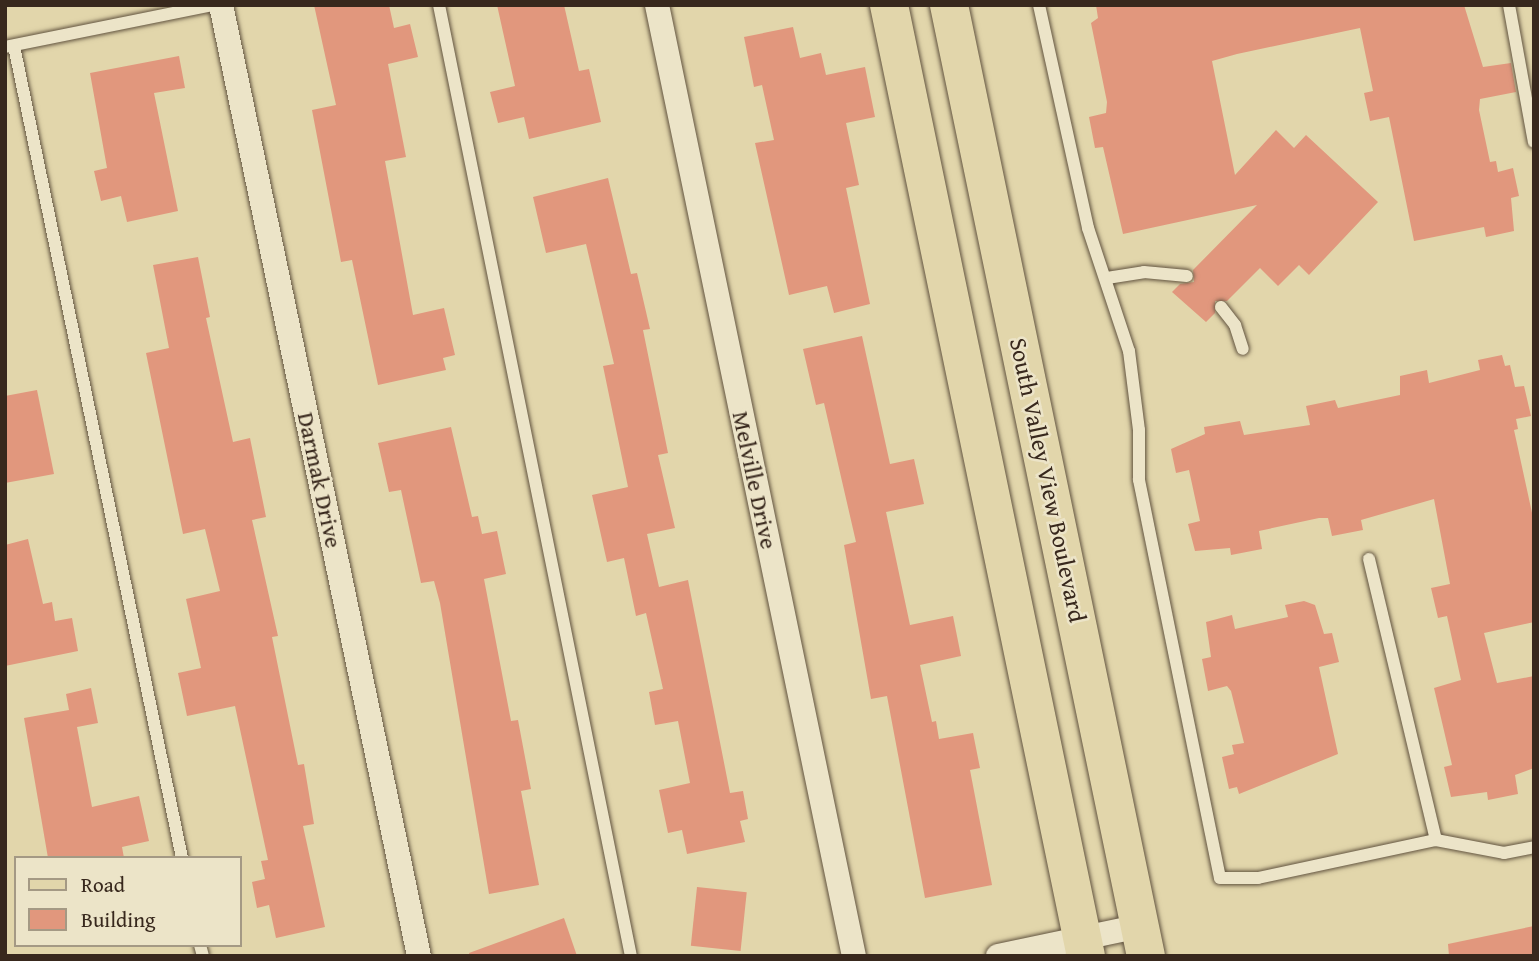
<!DOCTYPE html>
<style>
body{margin:0}
#map{position:relative;width:1539px;height:961px;overflow:hidden;background:#e2d6ab;font-family:"Gentium Book Plus",serif}
div>[style]{position:absolute}
[style*='--x']{left:calc(var(--x)*1px);top:calc(var(--y)*1px);width:calc(var(--w)*1px);rotate:calc(var(--a)*1deg)}
.building>*{inset:0;background:#e1977d;transform-origin:0 0}
.roads{filter:drop-shadow(0 0 2px #625440) drop-shadow(0 0 2px #625440)}
.service>*{height:12px;margin:-6px;padding:0 6px;transform-origin:6px;border-radius:6px;background:#ece4c8}
.minor>*{height:24px;margin:-12px;padding:0 12px;transform-origin:12px;border-radius:12px;background:#ece4c8}
.primary>*{height:38px;margin:-19px;padding:0 19px;transform-origin:19px;border-radius:19px;background:#e2d6ab}
span{translate:-50% -50%;white-space:nowrap;text-align:center;line-height:1.15;-webkit-text-stroke:5px #ece4c8;paint-order:stroke}
.street-label{font-size:24px;color:#38281d}
.frame{position:absolute;inset:0;border:7px solid #38281d;pointer-events:none}
.legend{position:absolute;left:14px;top:856px;width:228px;height:91px;box-sizing:border-box;background:#ece4c8;border:2px solid #a49984;margin:0;padding:9px 12px;list-style:none;font-size:21px;color:#38281d}
.legend li{display:flex;align-items:center;gap:14px;height:35px}
.legend b{width:35px;border:2px solid #a49984}
</style>
<div id="map">
<div class="building">
<i style="clip-path:polygon(314px 5px,389px 5px,394px 28px,410px 24px,418px 57px,388px 64px,406px 157px,385px 161px,413px 315px,444px 308px,455px 355px,443px 358px,446px 370px,378px 385px,352px 260px,341px 262px,312px 110px,336px 105px)"></i>
<i style="clip-path:polygon(497px 5px,564px 5px,579px 71px,589px 69px,601px 122px,529px 139px,524px 117px,498px 123px,490px 92px,515px 86px)"></i>
<i style="clip-path:polygon(1096px 5px,1464px 5px,1483px 67px,1511px 63px,1516px 92px,1480px 99px,1479px 110px,1490px 162px,1496px 161px,1498px 172px,1513px 168px,1519px 196px,1511px 198px,1514px 231px,1486px 237px,1484px 227px,1414px 241px,1389px 117px,1370px 121px,1364px 93px,1373px 91px,1360px 28px,1237px 54px,1212px 61px,1235px 175px,1276px 130px,1294px 148px,1306px 135px,1378px 202px,1309px 275px,1299px 265px,1278px 286px,1260px 268px,1227px 301px,1215px 301px,1215px 313px,1206px 322px,1172px 292px,1180px 284px,1194px 282px,1193px 270px,1257px 205px,1123px 234px,1103px 147px,1095px 148px,1089px 117px,1106px 113px,1107px 102px,1091px 23px,1098px 18px)"></i>
<i style="clip-path:polygon(793px 27px,800px 58px,821px 53px,826px 75px,865px 67px,875px 117px,846px 123px,859px 185px,846px 188px,870px 304px,834px 313px,827px 286px,789px 295px,755px 143px,774px 140px,762px 85px,754px 87px,744px 37px)"></i>
<i style="clip-path:polygon(179px 56px,185px 88px,154px 93px,178px 211px,127px 222px,121px 196px,101px 201px,94px 171px,107px 168px,90px 73px)"></i>
<i style="clip-path:polygon(608px 178px,631px 274px,637px 273px,650px 329px,643px 330px,668px 453px,658px 455px,675px 528px,647px 534px,659px 587px,688px 580px,730px 793px,743px 791px,748px 819px,740px 821px,745px 842px,687px 854px,682px 830px,668px 833px,659px 790px,690px 783px,678px 721px,655px 725px,649px 692px,663px 689px,646px 613px,636px 616px,624px 558px,607px 562px,592px 495px,628px 487px,603px 366px,614px 364px,586px 244px,546px 253px,533px 197px)"></i>
<i style="clip-path:polygon(198px 257px,210px 317px,206px 318px,233px 442px,250px 438px,266px 517px,252px 520px,278px 636px,272px 637px,298px 765px,304px 764px,314px 824px,303px 826px,325px 927px,276px 938px,269px 905px,257px 908px,252px 882px,265px 879px,261px 861px,268px 860px,235px 706px,187px 716px,178px 673px,201px 668px,186px 599px,220px 591px,205px 529px,183px 534px,146px 353px,169px 348px,153px 265px)"></i>
<i style="clip-path:polygon(862px 336px,890px 464px,914px 459px,924px 504px,886px 512px,910px 625px,953px 616px,961px 656px,920px 665px,932px 722px,936px 721px,939px 739px,973px 733px,980px 768px,970px 770px,992px 885px,925px 898px,887px 696px,871px 699px,844px 545px,856px 542px,824px 403px,816px 405px,803px 349px)"></i>
<i style="clip-path:polygon(1502px 355px,1505px 366px,1510px 365px,1515px 387px,1524px 386px,1531px 416px,1516px 419px,1518px 429px,1514px 430px,1534px 522px,1534px 622px,1484px 633px,1497px 683px,1534px 676px,1534px 768px,1515px 775px,1518px 794px,1488px 800px,1487px 792px,1451px 797px,1444px 767px,1452px 765px,1434px 688px,1461px 680px,1447px 616px,1438px 618px,1431px 588px,1450px 584px,1434px 499px,1361px 520px,1363px 530px,1332px 536px,1328px 518px,1319px 518px,1259px 531px,1262px 549px,1231px 555px,1230px 548px,1195px 551px,1188px 524px,1200px 521px,1189px 470px,1176px 473px,1171px 449px,1205px 434px,1204px 427px,1240px 421px,1244px 435px,1310px 425px,1306px 406px,1335px 400px,1338px 408px,1400px 395px,1400px 376px,1427px 370px,1429px 383px,1480px 370px,1478px 360px)"></i>
<i style="clip-path:polygon(37px 390px,54px 474px,5px 483px,5px 396px)"></i>
<i style="clip-path:polygon(451px 427px,472px 517px,478px 516px,482px 534px,497px 531px,506px 574px,484px 579px,511px 721px,518px 720px,531px 789px,521px 791px,539px 885px,489px 894px,440px 603px,434px 581px,421px 583px,401px 490px,389px 492px,378px 443px)"></i>
<i style="clip-path:polygon(28px 539px,43px 604px,52px 602px,55px 621px,72px 618px,78px 651px,5px 666px,5px 545px)"></i>
<i style="clip-path:polygon(1304px 601px,1315px 605px,1324px 634px,1332px 633px,1339px 662px,1319px 667px,1338px 754px,1239px 794px,1237px 787px,1229px 789px,1222px 757px,1234px 754px,1232px 745px,1244px 743px,1231px 691px,1227px 686px,1208px 691px,1202px 659px,1211px 657px,1206px 622px,1232px 615px,1235px 629px,1288px 617px,1285px 605px)"></i>
<i style="clip-path:polygon(91px 688px,98px 723px,77px 727px,92px 807px,139px 796px,149px 841px,122px 847px,124px 858px,48px 858px,24px 718px,69px 710px,66px 694px)"></i>
<i style="left:697px;top:887px;width:50px;height:59px;rotate:6deg"></i>
<i style="clip-path:polygon(564px 918px,577px 956px,470px 956px,469px 953px)"></i>
<i style="clip-path:polygon(1534px 926px,1534px 956px,1449px 956px,1448px 944px)"></i>
</div>
<div class="roads">
<div class="service">
<i style="--x:439;--y:5;--w:970;--a:78.59"></i>
<i style="--x:1039;--y:5;--w:228;--a:77.6"></i>
<i style="--x:1088;--y:228;--w:130;--a:71.6"></i>
<i style="--x:1129;--y:351;--w:80;--a:82.8"></i>
<i style="--x:1139;--y:430;--w:50;--a:90"></i>
<i style="--x:1139;--y:480;--w:406;--a:78.5"></i>
<i style="--x:1220;--y:878;--w:38;--a:0"></i>
<i style="--x:1258;--y:878;--w:182;--a:-12.1"></i>
<i style="--x:1436;--y:840;--w:69;--a:10.8"></i>
<i style="--x:1504;--y:853;--w:31;--a:-11"></i>
<i style="--x:1509;--y:5;--w:139;--a:79.7"></i>
<i style="--x:14;--y:46;--w:829;--a:78.31"></i>
<i style="--x:5;--y:47;--w:213;--a:-11.4"></i>
<i style="--x:1107;--y:278;--w:37;--a:-9"></i>
<i style="--x:1144;--y:272;--w:43;--a:5.3"></i>
<i style="--x:1221;--y:307;--w:23;--a:52"></i>
<i style="--x:1235;--y:325;--w:25;--a:72"></i>
<i style="--x:1369;--y:559;--w:289;--a:76.6"></i>
<i style="--x:200;--y:945;--w:11;--a:75"></i>
</div>
<div class="minor">
<i style="--x:221;--y:5;--w:971;--a:78.24"></i>
<i style="--x:657;--y:5;--w:971;--a:78.3"></i>
<i style="--x:998;--y:956;--w:145;--a:-11.9"></i>
</div>
<div class="primary">
<i style="--x:889;--y:5;--w:971;--a:78.3"></i>
<i style="--x:949;--y:5;--w:971;--a:78.3"></i>
</div>
</div>
<div class="street-label">
<span style="left:320px;top:480px;rotate:78deg">Darmak Drive</span>
<span style="left:755px;top:480px;rotate:78deg">Melville Drive</span>
<span style="left:1048px;top:480px;rotate:78deg">South Valley View Boulevard</span>
</div>
<div class="frame"></div>
<ul class="legend">
<li><b style="height:9px;background:#e2d6ab"></b>Road</li>
<li><b style="height:19px;background:#e1977d"></b>Building</li>
</ul>
</div>
